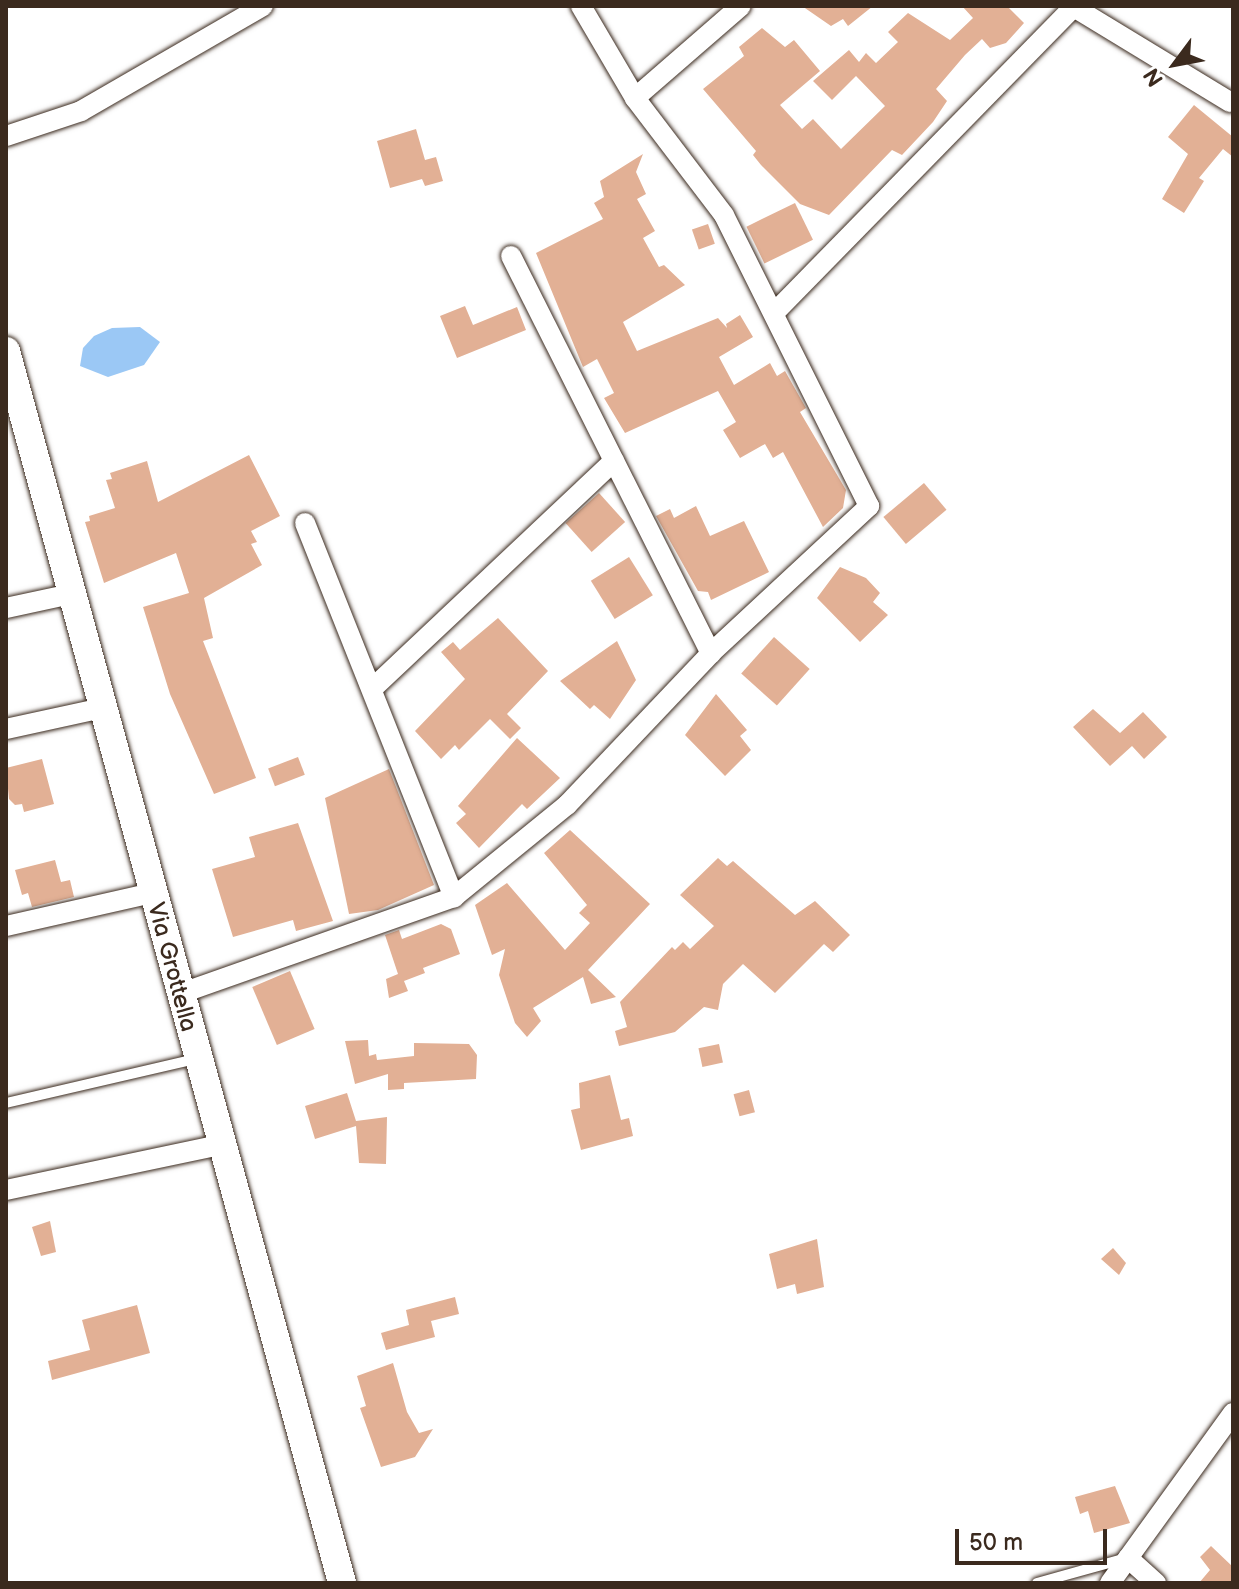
<!DOCTYPE html>
<style>
body{margin:0}
#map{position:relative;width:1239px;height:1589px;overflow:hidden;background:#fff;font-family:"Balsamiq Sans",sans-serif}
div>[style]{position:absolute}
[style*='--x']{left:calc(var(--x)*1px);top:calc(var(--y)*1px);width:calc(var(--w)*1px);rotate:calc(var(--a)*1deg)}
.water>*{inset:0;background:#9bc8f5}
.building>*{inset:0;background:#e2b095;transform-origin:0 0}
.roads{filter:drop-shadow(0 0 2px #3b2a1e) drop-shadow(0 0 2px #3b2a1e)}
.lane>*{height:10px;margin:-5px;padding:0 5px;transform-origin:5px;border-radius:5px;background:#fff}
.street>*{height:20px;margin:-10px;padding:0 10px;transform-origin:10px;border-radius:10px;background:#fff}
.secondary>*{height:28px;margin:-14px;padding:0 14px;transform-origin:14px;border-radius:14px;background:#fff}
span{translate:-50% -50%;white-space:nowrap;text-align:center;line-height:1.15;-webkit-text-stroke:6px #fff;paint-order:stroke}
.street-label{font-size:24px;color:#3b2a1e}
.frame{position:absolute;inset:0;border:8px solid #3b2a1e;pointer-events:none}
.north{position:absolute;left:1135px;top:24px;width:80px;height:80px;-webkit-text-stroke:6px #fff;paint-order:stroke;rotate:238deg;font-size:22px;font-weight:700;line-height:32px;text-align:center;color:#3b2a1e}
.north::after{content:'';display:block;margin:auto;width:28px;height:36px;background:#3b2a1e;clip-path:polygon(50% 0,100% 100%,50% 72%,0 100%)}
.scale{position:absolute;left:955px;top:1529px;width:152px;height:36px;box-sizing:border-box;border:4px solid #3b2a1e;border-top:0;padding-left:10px;font-size:24px;line-height:28px;white-space:nowrap;color:#3b2a1e;-webkit-text-stroke:6px #fff;paint-order:stroke}
</style>
<div id="map">
<div class="water">
<i style="clip-path:polygon(140px 327px,160px 342px,144px 365px,108px 377px,80px 366px,83px 348px,94px 336px,112px 328px)"></i>
</div>
<div class="building">
<i style="clip-path:polygon(802px 6px,873px 6px,848px 26px,843px 19px,831px 26px)"></i>
<i style="clip-path:polygon(962px 6px,1007px 6px,1024px 23px,1006px 43px,990px 48px,982px 39px,965px 55px,936px 89px,947px 101px,933px 122px,902px 155px,892px 150px,829px 215px,800px 204px,761px 165px,753px 155px,756px 151px,703px 89px,744px 56px,739px 47px,762px 28px,785px 47px,794px 40px,820px 71px,780px 105px,802px 129px,813px 119px,841px 149px,885px 106px,856px 76px,832px 100px,813px 81px,849px 50px,859px 62px,866px 53px,876px 63px,898px 42px,888px 32px,908px 13px,950px 40px,973px 18px)"></i>
<i style="clip-path:polygon(1194px 105px,1233px 137px,1233px 157px,1223px 149px,1199px 178px,1204px 181px,1184px 213px,1162px 199px,1188px 154px,1168px 137px)"></i>
<i style="clip-path:polygon(416px 129px,425px 160px,436px 157px,443px 181px,425px 186px,422px 179px,390px 188px,377px 141px)"></i>
<i style="clip-path:polygon(643px 154px,636px 172px,646px 194px,637px 199px,655px 231px,643px 238px,659px 267px,664px 265px,685px 285px,623px 322px,637px 351px,718px 318px,727px 328px,726px 324px,740px 315px,753px 337px,719px 357px,734px 385px,770px 363px,777px 376px,785px 371px,806px 408px,800px 412px,846px 490px,843px 508px,823px 527px,783px 452px,773px 458px,765px 444px,740px 458px,723px 430px,736px 422px,718px 391px,625px 433px,604px 398px,614px 393px,597px 359px,583px 367px,536px 253px,603px 219px,594px 203px,604px 197px,600px 181px)"></i>
<i style="left:795px;top:203px;width:41px;height:54px;rotate:64deg"></i>
<i style="left:708px;top:224px;width:21px;height:17px;rotate:71deg"></i>
<i style="clip-path:polygon(465px 306px,473px 325px,517px 307px,526px 330px,457px 358px,440px 316px)"></i>
<i style="clip-path:polygon(249px 455px,280px 516px,251px 531px,257px 542px,251px 544px,262px 565px,204px 598px,213px 638px,203px 641px,256px 778px,214px 794px,170px 694px,143px 607px,189px 593px,176px 553px,104px 583px,85px 522px,90px 521px,89px 516px,115px 508px,106px 480px,112px 479px,110px 473px,147px 461px,158px 502px)"></i>
<i style="left:924px;top:483px;width:35px;height:53px;rotate:50deg"></i>
<i style="left:599px;top:493px;width:39px;height:45px;rotate:48deg"></i>
<i style="clip-path:polygon(696px 506px,710px 536px,744px 521px,769px 572px,711px 600px,708px 592px,698px 591px,656px 516px,670px 509px,674px 518px)"></i>
<i style="left:629px;top:557px;width:45px;height:45px;rotate:58deg"></i>
<i style="clip-path:polygon(840px 567px,866px 578px,880px 593px,873px 602px,888px 615px,860px 642px,817px 598px)"></i>
<i style="clip-path:polygon(498px 618px,548px 671px,507px 714px,521px 728px,510px 739px,490px 719px,459px 750px,455px 745px,441px 759px,415px 731px,465px 679px,441px 652px,453px 642px,460px 650px)"></i>
<i style="left:774px;top:637px;width:48px;height:49px;rotate:42deg"></i>
<i style="clip-path:polygon(617px 641px,636px 680px,610px 719px,594px 705px,590px 709px,560px 681px)"></i>
<i style="clip-path:polygon(716px 694px,747px 730px,740px 736px,751px 750px,725px 776px,685px 735px)"></i>
<i style="clip-path:polygon(1093px 709px,1120px 733px,1143px 712px,1167px 737px,1144px 759px,1132px 746px,1110px 766px,1073px 727px)"></i>
<i style="clip-path:polygon(517px 738px,560px 778px,527px 809px,522px 804px,479px 848px,456px 823px,466px 814px,458px 806px)"></i>
<i style="left:298px;top:757px;width:19px;height:32px;rotate:69deg"></i>
<i style="clip-path:polygon(42px 759px,54px 804px,24px 812px,22px 804px,15px 805px,9px 799px,6px 768px)"></i>
<i style="clip-path:polygon(389px 769px,434px 885px,378px 910px,349px 914px,325px 798px)"></i>
<i style="clip-path:polygon(298px 823px,333px 921px,296px 931px,293px 920px,233px 937px,212px 869px,255px 857px,249px 837px)"></i>
<i style="clip-path:polygon(570px 830px,650px 904px,588px 970px,616px 997px,591px 1004px,583px 977px,533px 1008px,541px 1021px,527px 1037px,515px 1023px,499px 975px,505px 949px,492px 955px,475px 905px,507px 883px,565px 950px,590px 923px,579px 913px,587px 905px,544px 853px)"></i>
<i style="clip-path:polygon(718px 858px,727px 866px,733px 861px,795px 915px,815px 901px,850px 935px,833px 952px,824px 944px,775px 993px,743px 964px,723px 984px,718px 1010px,704px 1007px,675px 1032px,619px 1046px,615px 1031px,627px 1027px,620px 1002px,672px 947px,675px 950px,683px 942px,690px 949px,714px 926px,680px 895px)"></i>
<i style="clip-path:polygon(55px 860px,61px 882px,70px 880px,74px 897px,32px 907px,28px 893px,22px 895px,15px 870px)"></i>
<i style="clip-path:polygon(441px 924px,451px 929px,460px 954px,423px 968px,425px 973px,404px 981px,408px 991px,389px 998px,386px 979px,398px 974px,385px 935px,399px 930px,402px 939px)"></i>
<i style="left:290px;top:971px;width:63px;height:41px;rotate:67deg"></i>
<i style="clip-path:polygon(368px 1040px,369px 1056px,376px 1054px,377px 1060px,414px 1056px,414px 1043px,469px 1044px,477px 1055px,476px 1079px,404px 1083px,404px 1089px,388px 1090px,388px 1074px,355px 1084px,345px 1041px)"></i>
<i style="left:719px;top:1044px;width:19px;height:21px;rotate:78deg"></i>
<i style="clip-path:polygon(610px 1075px,621px 1120px,629px 1118px,633px 1136px,581px 1150px,571px 1110px,580px 1108px,579px 1083px)"></i>
<i style="left:749px;top:1090px;width:23px;height:16px;rotate:75deg"></i>
<i style="clip-path:polygon(347px 1093px,356px 1121px,387px 1117px,386px 1164px,359px 1163px,356px 1126px,315px 1139px,305px 1106px)"></i>
<i style="clip-path:polygon(50px 1221px,56px 1252px,41px 1256px,32px 1227px)"></i>
<i style="clip-path:polygon(817px 1239px,824px 1287px,797px 1294px,795px 1284px,777px 1289px,769px 1254px)"></i>
<i style="clip-path:polygon(1113px 1248px,1126px 1263px,1119px 1275px,1101px 1259px)"></i>
<i style="clip-path:polygon(455px 1297px,459px 1314px,431px 1321px,435px 1337px,386px 1350px,381px 1333px,409px 1325px,406px 1310px)"></i>
<i style="clip-path:polygon(137px 1305px,150px 1353px,52px 1380px,48px 1361px,90px 1350px,82px 1320px)"></i>
<i style="clip-path:polygon(393px 1363px,407px 1412px,419px 1433px,433px 1429px,415px 1457px,381px 1467px,360px 1408px,366px 1406px,357px 1376px)"></i>
<i style="clip-path:polygon(1115px 1486px,1130px 1523px,1094px 1533px,1088px 1511px,1080px 1514px,1075px 1497px)"></i>
<i style="clip-path:polygon(1211px 1546px,1233px 1567px,1233px 1583px,1199px 1583px,1210px 1570px,1200px 1557px)"></i>
</div>
<div class="roads">
<div class="lane">
<i style="--x:6;--y:1103;--w:194;--a:-13.1"></i>
<i style="--x:1037;--y:1583;--w:89;--a:-15.6"></i>
</div>
<div class="street">
<i style="--x:1072;--y:6;--w:185;--a:31.3"></i>
<i style="--x:635;--y:98;--w:140;--a:-41"></i>
<i style="--x:6;--y:136;--w:79;--a:-18.4"></i>
<i style="--x:81;--y:111;--w:210;--a:-30"></i>
<i style="--x:511;--y:256;--w:445;--a:63.3"></i>
<i style="--x:774;--y:313;--w:429;--a:-45.6"></i>
<i style="--x:305;--y:523;--w:403;--a:68.3"></i>
<i style="--x:6;--y:608;--w:66;--a:-12.2"></i>
<i style="--x:373;--y:688;--w:331;--a:-43.3"></i>
<i style="--x:6;--y:729;--w:98;--a:-12.3"></i>
<i style="--x:6;--y:926;--w:150;--a:-12.7"></i>
<i style="--x:179;--y:994;--w:292;--a:-19.4"></i>
<i style="--x:454;--y:897;--w:146;--a:-39.2"></i>
<i style="--x:567;--y:805;--w:209;--a:-46.5"></i>
<i style="--x:711;--y:653;--w:216;--a:-42.9"></i>
<i style="--x:869;--y:506;--w:325;--a:-116.5"></i>
<i style="--x:724;--y:215;--w:147;--a:-127.3"></i>
<i style="--x:635;--y:98;--w:107;--a:-120.4"></i>
<i style="--x:6;--y:1190;--w:219;--a:-11.9"></i>
<i style="--x:1128;--y:1558;--w:38;--a:42"></i>
<i style="--x:1110;--y:1583;--w:210;--a:-54.1"></i>
</div>
<div class="secondary">
<i style="--x:6;--y:351;--w:1277;--a:74.74"></i>
</div>
</div>
<div class="street-label">
<span style="left:172px;top:967px;rotate:75deg">Via Grottella</span>
</div>
<div class="frame"></div>
<div class="north">N</div>
<div class="scale">50 m</div>
</div>
